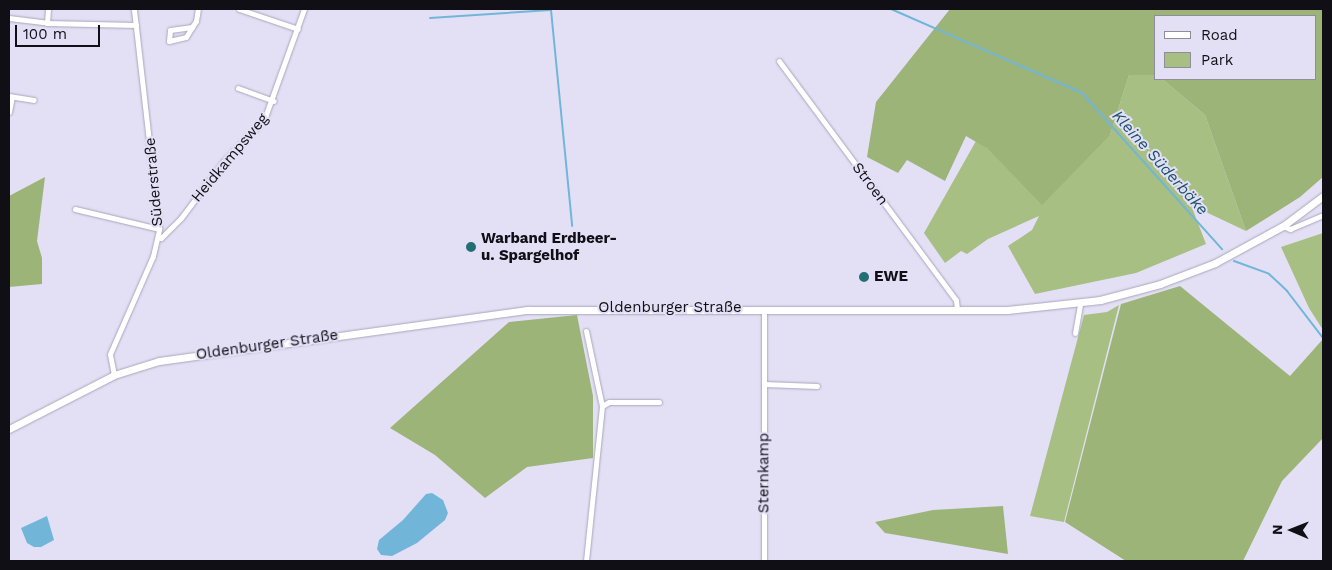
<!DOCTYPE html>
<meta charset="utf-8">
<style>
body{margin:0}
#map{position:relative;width:1332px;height:570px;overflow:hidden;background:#e3e0f6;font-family:"Work Sans",sans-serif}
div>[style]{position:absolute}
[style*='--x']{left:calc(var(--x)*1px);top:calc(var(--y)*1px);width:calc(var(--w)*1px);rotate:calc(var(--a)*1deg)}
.green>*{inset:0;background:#a7bf82}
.forest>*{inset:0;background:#9cb478}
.water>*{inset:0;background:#71b6d9}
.stream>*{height:2px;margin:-1px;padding:0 1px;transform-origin:1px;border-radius:1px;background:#71b6d9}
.roads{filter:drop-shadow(0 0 1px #a9a6ba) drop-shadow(0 0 1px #a9a6ba)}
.minor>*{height:5px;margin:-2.5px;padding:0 2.5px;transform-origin:2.5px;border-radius:2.5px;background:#fff}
.secondary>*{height:7px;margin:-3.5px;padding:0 3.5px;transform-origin:3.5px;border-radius:3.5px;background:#fff}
.dots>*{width:14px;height:14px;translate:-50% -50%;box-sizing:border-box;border:2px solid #e3e0f6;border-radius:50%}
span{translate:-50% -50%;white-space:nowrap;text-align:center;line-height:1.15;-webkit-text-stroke:4px #e3e0f6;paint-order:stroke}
.street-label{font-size:15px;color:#100f16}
.poi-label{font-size:15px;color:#100f16;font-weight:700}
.left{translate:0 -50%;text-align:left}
.water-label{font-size:16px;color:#1b526b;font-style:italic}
.frame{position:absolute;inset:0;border:10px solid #100f16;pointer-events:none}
.legend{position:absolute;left:1154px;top:15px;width:162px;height:65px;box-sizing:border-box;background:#e3e0f6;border:1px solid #8f8c9c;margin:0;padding:6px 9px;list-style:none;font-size:15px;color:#100f16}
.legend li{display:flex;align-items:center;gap:10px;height:25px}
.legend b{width:25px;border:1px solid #8f8c9c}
.north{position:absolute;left:1267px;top:505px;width:50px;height:50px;-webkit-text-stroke:4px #e3e0f6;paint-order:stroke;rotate:271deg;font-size:14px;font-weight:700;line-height:20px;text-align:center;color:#100f16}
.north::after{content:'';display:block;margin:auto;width:18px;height:22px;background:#100f16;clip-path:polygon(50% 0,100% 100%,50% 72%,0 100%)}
.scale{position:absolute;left:15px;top:25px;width:85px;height:22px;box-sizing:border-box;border:2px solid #100f16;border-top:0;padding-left:6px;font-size:15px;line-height:18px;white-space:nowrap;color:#100f16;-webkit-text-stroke:4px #e3e0f6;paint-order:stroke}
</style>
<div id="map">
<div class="green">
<i style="clip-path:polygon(1129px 75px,1156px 75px,1156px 79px,1162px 79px,1205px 115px,1246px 231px,1191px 205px,1206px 244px,1136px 273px,1035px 294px,1008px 246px,1032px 230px,1039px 216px,988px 239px,967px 254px,961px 251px,945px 263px,924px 233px,976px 141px,988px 149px,1110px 135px)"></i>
<i style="clip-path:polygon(1323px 233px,1323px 330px,1309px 308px,1281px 247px)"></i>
<i style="clip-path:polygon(1119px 305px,1064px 522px,1030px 516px,1084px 315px,1107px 312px)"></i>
</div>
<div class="forest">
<i style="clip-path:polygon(950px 9px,1323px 9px,1323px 177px,1300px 197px,1246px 231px,1205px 115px,1162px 79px,1316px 79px,1316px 16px,1156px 16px,1156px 75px,1129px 75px,1110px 135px,1042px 205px,988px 149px,966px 136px,945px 181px,907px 160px,898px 173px,867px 157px,876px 102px)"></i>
<i style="clip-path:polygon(45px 177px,37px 241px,42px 258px,42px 284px,9px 287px,9px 196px)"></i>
<i style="clip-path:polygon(1180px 286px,1290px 376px,1323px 339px,1323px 438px,1282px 481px,1243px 561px,1126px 561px,1065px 522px,1121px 304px)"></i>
<i style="clip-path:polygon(577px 315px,593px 396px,593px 458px,527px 467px,485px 498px,435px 455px,390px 428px,509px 322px)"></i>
<i style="clip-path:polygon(1003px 506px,1008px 554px,885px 533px,875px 522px,933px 510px)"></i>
</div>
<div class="water">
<i style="clip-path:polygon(426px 494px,432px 493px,443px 500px,448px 513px,445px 520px,417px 543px,392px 556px,381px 555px,377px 549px,379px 540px,403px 520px)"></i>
<i style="clip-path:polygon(47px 516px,54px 540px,41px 547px,34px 547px,27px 543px,21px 528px)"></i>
</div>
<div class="stream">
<i style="--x:891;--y:9;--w:209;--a:23.7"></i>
<i style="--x:1082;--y:93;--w:210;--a:48.1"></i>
<i style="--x:430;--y:18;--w:121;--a:-3.8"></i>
<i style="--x:551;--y:10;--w:217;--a:84.4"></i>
<i style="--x:1234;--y:261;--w:37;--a:20"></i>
<i style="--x:1269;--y:274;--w:25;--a:43"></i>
<i style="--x:1287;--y:291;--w:59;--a:52.5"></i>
</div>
<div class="roads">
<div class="minor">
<i style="--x:239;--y:9;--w:62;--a:18.7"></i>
<i style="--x:9;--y:18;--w:38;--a:7"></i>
<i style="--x:47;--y:23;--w:89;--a:1.3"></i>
<i style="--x:47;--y:23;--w:14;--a:-86"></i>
<i style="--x:192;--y:27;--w:22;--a:172"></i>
<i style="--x:170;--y:30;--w:11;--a:95"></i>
<i style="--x:169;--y:41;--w:17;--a:-13"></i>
<i style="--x:186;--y:37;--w:12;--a:-59"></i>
<i style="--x:192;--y:27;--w:7;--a:-56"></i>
<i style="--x:196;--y:21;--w:12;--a:-81"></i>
<i style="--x:779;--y:61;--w:297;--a:53.5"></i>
<i style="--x:956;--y:300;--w:10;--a:84"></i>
<i style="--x:238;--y:88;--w:38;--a:20"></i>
<i style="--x:9;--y:96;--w:25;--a:9"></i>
<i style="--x:9;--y:112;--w:15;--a:-79"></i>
<i style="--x:75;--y:209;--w:86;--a:13.4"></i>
<i style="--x:1283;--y:226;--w:8;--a:23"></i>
<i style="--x:1290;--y:229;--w:36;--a:-23"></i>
<i style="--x:158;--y:237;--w:3;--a:18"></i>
<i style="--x:161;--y:238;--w:28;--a:-45"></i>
<i style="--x:181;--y:218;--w:70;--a:-53.1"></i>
<i style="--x:223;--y:162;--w:59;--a:-45.7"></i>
<i style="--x:264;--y:120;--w:118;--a:-70.2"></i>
<i style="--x:586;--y:331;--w:77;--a:78"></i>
<i style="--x:1075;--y:333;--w:29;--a:-80"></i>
<i style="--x:114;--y:375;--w:21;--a:-101"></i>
<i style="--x:110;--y:354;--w:107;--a:-66.3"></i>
<i style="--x:153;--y:256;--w:28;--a:-77"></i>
<i style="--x:159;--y:229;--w:221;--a:-96.5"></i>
<i style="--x:764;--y:384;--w:53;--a:2.2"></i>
<i style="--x:586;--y:561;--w:156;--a:-84.1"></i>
<i style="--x:602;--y:406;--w:8;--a:-30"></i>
<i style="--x:609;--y:402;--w:50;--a:0"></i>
<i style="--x:764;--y:561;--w:252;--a:-90"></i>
</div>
<div class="secondary">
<i style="--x:9;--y:429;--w:118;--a:-27.2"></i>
<i style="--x:114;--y:375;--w:47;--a:-17.3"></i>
<i style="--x:159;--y:361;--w:372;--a:-7.9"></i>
<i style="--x:527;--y:310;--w:480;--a:0"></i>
<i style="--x:1007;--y:310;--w:94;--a:-6.1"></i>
<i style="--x:1100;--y:300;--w:62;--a:-14.9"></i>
<i style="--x:1160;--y:284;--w:59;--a:-20.9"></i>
<i style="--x:1215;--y:263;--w:77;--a:-28.6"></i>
<i style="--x:1283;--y:226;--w:50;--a:-36.9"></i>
</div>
</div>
<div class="dots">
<i style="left:471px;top:247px;background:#236e75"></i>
<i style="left:864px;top:277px;background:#236e75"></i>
</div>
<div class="street-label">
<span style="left:230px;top:158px;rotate:-50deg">Heidkampsweg</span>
<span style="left:154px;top:182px;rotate:-95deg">Süderstraße</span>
<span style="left:870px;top:184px;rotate:53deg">Stroen</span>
<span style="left:670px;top:308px">Oldenburger Straße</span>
<span style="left:267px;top:345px;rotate:-8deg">Oldenburger Straße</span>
<span style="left:764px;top:473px;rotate:-90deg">Sternkamp</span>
</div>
<div class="poi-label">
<span class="left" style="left:481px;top:247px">Warband Erdbeer-<br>u. Spargelhof</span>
<span class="left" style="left:874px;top:277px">EWE</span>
</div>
<div class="water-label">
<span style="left:1160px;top:163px;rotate:48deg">Kleine Süderbäke</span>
</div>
<div class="frame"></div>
<ul class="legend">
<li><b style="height:6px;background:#fff"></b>Road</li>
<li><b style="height:14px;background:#a7bf82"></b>Park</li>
</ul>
<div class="north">N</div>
<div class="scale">100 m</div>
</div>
